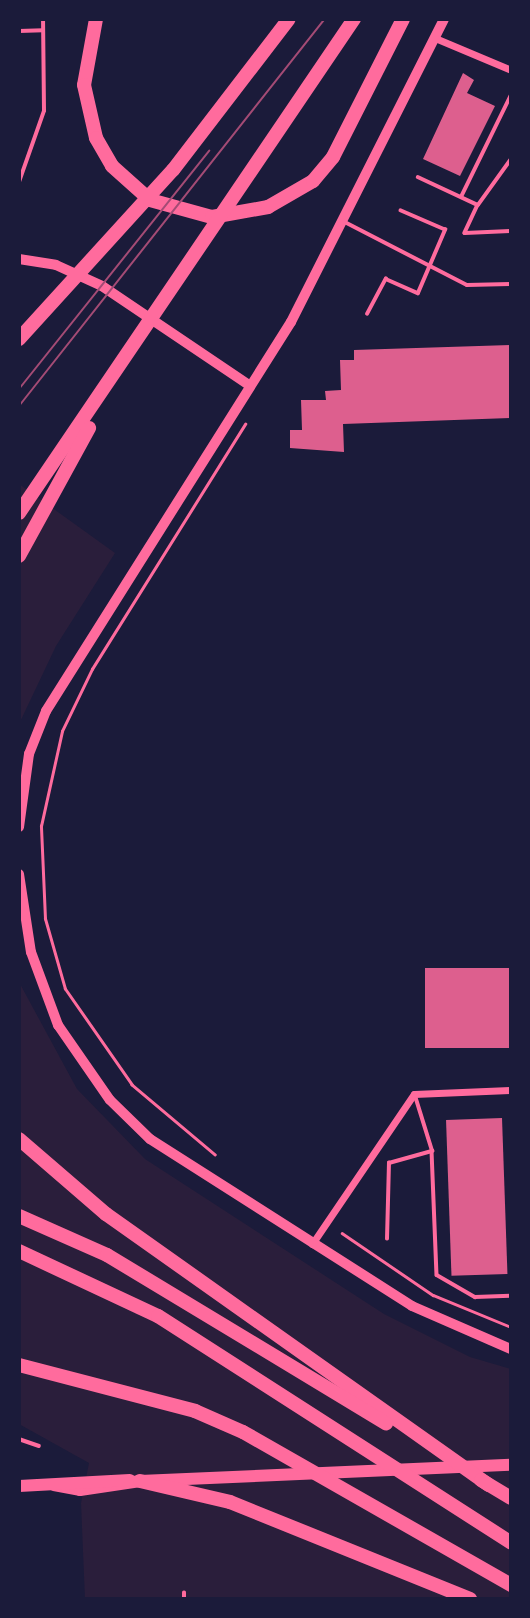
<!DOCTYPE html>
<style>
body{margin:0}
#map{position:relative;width:530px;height:1618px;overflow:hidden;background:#1b1b3a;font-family:Barlow,sans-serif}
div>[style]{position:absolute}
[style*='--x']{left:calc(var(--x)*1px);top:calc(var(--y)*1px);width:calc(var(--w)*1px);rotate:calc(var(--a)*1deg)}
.green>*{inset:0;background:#2a1e3b}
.building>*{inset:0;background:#dd5f8e;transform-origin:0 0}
.path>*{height:2.5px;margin:-1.25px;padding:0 1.25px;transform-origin:1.25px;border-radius:1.25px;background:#ff6b9d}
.service>*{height:3.5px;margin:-1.75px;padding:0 1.75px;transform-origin:1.75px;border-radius:1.75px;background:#ff6b9d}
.minor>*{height:7px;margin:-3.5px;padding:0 3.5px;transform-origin:3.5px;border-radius:3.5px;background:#ff6b9d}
.tertiary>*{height:10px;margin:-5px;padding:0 5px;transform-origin:5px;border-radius:5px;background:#ff6b9d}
.secondary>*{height:10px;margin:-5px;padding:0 5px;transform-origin:5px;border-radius:5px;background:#ff6b9d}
.primary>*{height:12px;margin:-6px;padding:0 6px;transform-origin:6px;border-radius:6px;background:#ff6b9d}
.motorway>*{height:14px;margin:-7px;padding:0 7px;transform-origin:7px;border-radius:7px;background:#ff6b9d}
.tram>*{height:2px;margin:-1px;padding:0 1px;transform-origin:1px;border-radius:1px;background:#a44b75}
span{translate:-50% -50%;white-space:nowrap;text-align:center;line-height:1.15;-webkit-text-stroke:7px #1b1b3a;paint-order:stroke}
.frame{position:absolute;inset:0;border:21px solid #1b1b3a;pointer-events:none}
</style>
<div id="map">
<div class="green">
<i style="clip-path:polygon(19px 484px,115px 553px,56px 646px,19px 724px)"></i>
<i style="clip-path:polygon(19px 982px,77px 1089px,145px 1159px,384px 1314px,470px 1357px,511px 1369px,511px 1599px,85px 1599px,81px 1503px,89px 1463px,19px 1424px)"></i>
</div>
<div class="building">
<i style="clip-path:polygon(463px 73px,474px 80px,467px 93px,495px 106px,460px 176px,423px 159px)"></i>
<i style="clip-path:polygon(511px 345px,511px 418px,343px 424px,344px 452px,290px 448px,290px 430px,302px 430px,301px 400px,326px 400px,325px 391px,341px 390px,340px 360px,354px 360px,354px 350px)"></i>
<i style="left:511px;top:968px;width:80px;height:86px;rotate:90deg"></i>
<i style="left:502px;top:1118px;width:156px;height:56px;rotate:88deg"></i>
</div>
<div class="path">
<i style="--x:215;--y:1155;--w:109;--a:-139.9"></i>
<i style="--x:132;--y:1085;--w:117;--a:-124.9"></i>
<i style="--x:65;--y:989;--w:73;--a:-105.9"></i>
<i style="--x:45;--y:919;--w:93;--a:-92.5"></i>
<i style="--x:41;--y:826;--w:97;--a:-77.5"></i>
<i style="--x:62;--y:731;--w:69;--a:-64.2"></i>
<i style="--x:92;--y:669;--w:289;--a:-58"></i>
<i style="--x:342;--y:1233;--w:110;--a:34.3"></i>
<i style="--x:433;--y:1295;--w:84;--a:22.3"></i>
</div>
<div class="service">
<i style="--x:19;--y:31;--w:24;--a:-2"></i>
<i style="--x:19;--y:88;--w:34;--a:90"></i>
<i style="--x:418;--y:177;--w:66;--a:25"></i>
<i style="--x:478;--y:205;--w:31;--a:115"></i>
<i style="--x:465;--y:233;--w:46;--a:-2.5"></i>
<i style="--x:19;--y:182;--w:75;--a:-70.6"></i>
<i style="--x:44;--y:111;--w:92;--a:-90.6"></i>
<i style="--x:461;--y:197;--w:114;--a:-63.9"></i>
<i style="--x:478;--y:205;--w:57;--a:-54.3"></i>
<i style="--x:345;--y:222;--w:137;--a:27.3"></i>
<i style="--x:467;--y:285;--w:44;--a:-1.3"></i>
<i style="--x:367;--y:314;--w:40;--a:-62"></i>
<i style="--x:386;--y:279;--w:35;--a:24"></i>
<i style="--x:418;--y:293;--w:69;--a:-66.8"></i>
<i style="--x:445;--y:230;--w:48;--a:-156.6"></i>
<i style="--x:432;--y:1151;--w:124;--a:87.7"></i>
<i style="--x:437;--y:1275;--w:44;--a:30.1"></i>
<i style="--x:475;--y:1297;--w:36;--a:-2"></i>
<i style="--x:387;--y:1239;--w:76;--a:-88.5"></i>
<i style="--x:389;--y:1163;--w:45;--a:-15.6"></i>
<i style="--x:432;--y:1151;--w:58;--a:-107.2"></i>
<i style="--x:19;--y:1439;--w:21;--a:19"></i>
<i style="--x:184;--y:1599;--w:6;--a:-90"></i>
</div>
<div class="minor">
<i style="--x:435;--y:38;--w:82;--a:22.8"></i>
<i style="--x:312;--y:1244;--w:181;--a:-55.8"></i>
<i style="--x:414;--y:1094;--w:97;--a:-2.4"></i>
</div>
<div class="tertiary">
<i style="--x:19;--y:827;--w:74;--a:-82.2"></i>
<i style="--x:29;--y:754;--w:46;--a:-68.4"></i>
<i style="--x:46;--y:711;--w:460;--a:-57.8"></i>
<i style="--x:291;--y:322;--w:339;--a:-63.2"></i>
<i style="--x:19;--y:874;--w:79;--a:81.3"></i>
<i style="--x:31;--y:952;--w:78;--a:69.7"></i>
<i style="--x:58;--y:1025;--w:91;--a:55.3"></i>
<i style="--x:110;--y:1100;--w:56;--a:44.3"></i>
<i style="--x:150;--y:1139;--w:311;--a:32.5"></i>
<i style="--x:412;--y:1306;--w:108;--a:23.5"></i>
</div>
<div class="secondary">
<i style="--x:19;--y:259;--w:37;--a:9"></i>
<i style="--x:56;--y:265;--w:51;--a:24.5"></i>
<i style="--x:102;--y:286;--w:177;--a:34"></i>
</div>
<div class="primary">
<i style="--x:54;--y:1485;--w:26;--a:11"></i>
<i style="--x:80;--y:1490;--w:61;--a:-8.5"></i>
<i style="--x:140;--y:1481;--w:371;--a:-2.5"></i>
<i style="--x:19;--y:1486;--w:111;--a:-3.1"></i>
</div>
<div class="motorway">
<i style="--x:96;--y:19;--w:67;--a:100.3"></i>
<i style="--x:84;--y:85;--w:54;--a:77.2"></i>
<i style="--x:96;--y:138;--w:32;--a:60"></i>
<i style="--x:112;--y:166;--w:51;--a:41.8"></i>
<i style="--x:150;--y:200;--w:64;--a:15.3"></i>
<i style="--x:212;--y:217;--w:57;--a:-10.1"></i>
<i style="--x:268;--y:207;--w:52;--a:-30"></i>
<i style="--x:313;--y:181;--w:31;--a:-50"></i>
<i style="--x:333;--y:157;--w:155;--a:-63.1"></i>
<i style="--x:19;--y:339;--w:229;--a:-47.7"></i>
<i style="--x:173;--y:170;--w:190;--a:-52.5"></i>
<i style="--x:19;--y:513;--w:597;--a:-55.86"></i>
<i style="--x:19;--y:556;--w:146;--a:-61.3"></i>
<i style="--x:19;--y:1139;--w:115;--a:40.8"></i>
<i style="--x:106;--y:1214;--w:469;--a:35.3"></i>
<i style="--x:19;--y:1216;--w:96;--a:23.9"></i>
<i style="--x:107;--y:1255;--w:326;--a:31.1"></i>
<i style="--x:19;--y:1251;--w:153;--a:25.1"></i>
<i style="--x:158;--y:1316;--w:420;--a:32.7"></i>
<i style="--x:19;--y:1365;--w:182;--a:14.6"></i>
<i style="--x:195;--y:1411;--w:52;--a:23.6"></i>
<i style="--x:243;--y:1432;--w:309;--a:29.7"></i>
<i style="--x:481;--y:1480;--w:35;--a:31"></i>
<i style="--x:140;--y:1481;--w:92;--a:13.1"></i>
<i style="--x:230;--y:1502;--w:259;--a:22"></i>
</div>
<div class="tram">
<i style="--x:19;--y:389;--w:305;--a:-51.4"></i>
<i style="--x:19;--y:406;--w:493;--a:-51.7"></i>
</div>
<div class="frame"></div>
</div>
